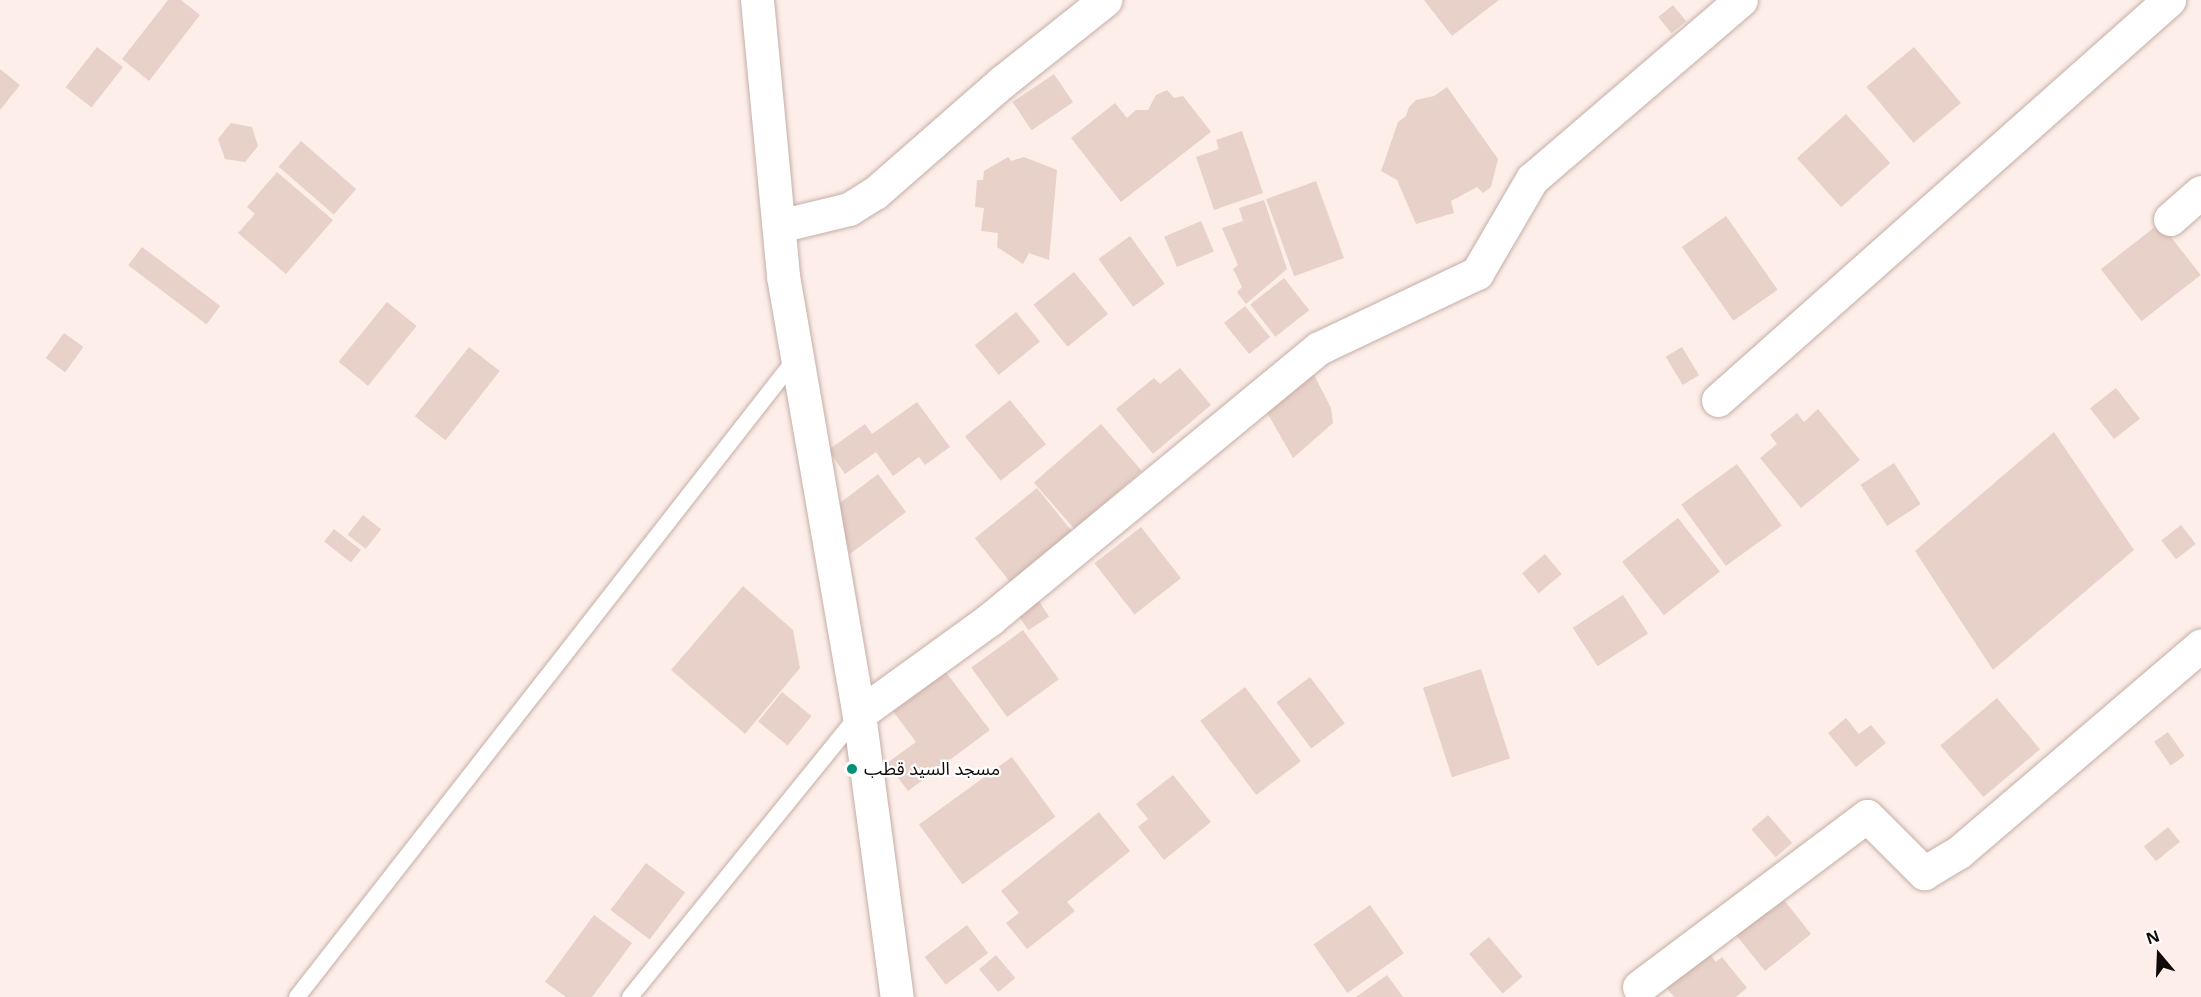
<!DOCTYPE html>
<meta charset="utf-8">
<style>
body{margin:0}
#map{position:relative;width:2201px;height:997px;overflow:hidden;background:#fdeee9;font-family:Georgia,"Noto Sans Arabic",serif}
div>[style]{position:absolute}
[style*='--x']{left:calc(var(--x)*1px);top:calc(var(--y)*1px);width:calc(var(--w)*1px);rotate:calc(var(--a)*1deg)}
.building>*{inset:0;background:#e8d1c9;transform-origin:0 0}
.roads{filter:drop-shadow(0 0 2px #c5aea6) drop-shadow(0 0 2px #c5aea6)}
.service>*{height:16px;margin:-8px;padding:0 8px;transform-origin:8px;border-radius:8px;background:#fff}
.minor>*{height:33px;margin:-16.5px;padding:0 16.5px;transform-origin:16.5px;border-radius:16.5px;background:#fff}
.dots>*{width:16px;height:16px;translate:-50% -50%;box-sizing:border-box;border:3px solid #fff;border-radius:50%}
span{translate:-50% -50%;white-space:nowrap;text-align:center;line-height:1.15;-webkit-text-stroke:4.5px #fff;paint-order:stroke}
.poi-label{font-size:18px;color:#110a08}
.left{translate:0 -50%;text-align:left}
.north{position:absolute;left:2129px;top:925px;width:60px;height:60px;-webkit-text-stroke:4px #fff;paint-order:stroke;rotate:341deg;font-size:16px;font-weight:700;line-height:24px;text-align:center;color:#110a08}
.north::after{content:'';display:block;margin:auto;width:21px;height:27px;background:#110a08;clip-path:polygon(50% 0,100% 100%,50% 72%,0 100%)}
</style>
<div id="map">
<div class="building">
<i style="clip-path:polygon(168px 0,181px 0,200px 15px,149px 81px,122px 59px)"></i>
<i style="clip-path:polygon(1424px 0,1499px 0,1452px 36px)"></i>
<i style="left:1673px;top:5px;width:21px;height:19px;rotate:51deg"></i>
<i style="left:97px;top:47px;width:33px;height:51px;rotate:38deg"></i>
<i style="left:1914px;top:47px;width:73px;height:62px;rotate:50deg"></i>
<i style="clip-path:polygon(0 69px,20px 85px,0 110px)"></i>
<i style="left:1054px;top:74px;width:34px;height:50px;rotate:56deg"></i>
<i style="clip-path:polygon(1447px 87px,1498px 159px,1491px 187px,1483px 193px,1477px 187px,1451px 201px,1454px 213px,1416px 224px,1397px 180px,1381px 171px,1398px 122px,1406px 116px,1409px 107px,1416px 100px,1434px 96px)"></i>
<i style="clip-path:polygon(1167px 90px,1174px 98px,1183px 96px,1211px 132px,1121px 202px,1071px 138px,1115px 103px,1127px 118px,1136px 110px,1148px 110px,1156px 95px)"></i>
<i style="left:1846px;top:114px;width:66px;height:66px;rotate:48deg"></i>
<i style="clip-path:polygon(231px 123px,252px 127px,258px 146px,245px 162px,225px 159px,218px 139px)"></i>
<i style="clip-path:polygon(1242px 131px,1263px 193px,1214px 210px,1196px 157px,1219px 149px,1216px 140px)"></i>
<i style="left:301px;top:141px;width:73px;height:34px;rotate:41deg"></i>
<i style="clip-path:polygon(1008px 157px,1011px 161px,1024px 157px,1057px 170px,1049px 260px,1029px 253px,1023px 264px,997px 247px,998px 233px,981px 231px,984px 208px,975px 207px,977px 180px,983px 180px,984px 171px)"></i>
<i style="clip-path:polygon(277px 172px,333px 220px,286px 274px,238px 233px,255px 214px,247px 207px)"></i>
<i style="left:1316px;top:181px;width:82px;height:53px;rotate:70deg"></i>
<i style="clip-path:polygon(1264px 200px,1287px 269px,1246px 304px,1237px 292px,1242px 287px,1233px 269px,1238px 265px,1222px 228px,1243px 221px,1239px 208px)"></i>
<i style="left:1726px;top:216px;width:90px;height:54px;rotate:55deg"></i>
<i style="left:1201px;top:221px;width:33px;height:40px;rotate:67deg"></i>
<i style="left:2160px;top:223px;width:66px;height:75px;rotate:52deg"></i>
<i style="left:1130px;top:236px;width:59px;height:39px;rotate:54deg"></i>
<i style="left:142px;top:247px;width:98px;height:23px;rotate:37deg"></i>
<i style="left:1074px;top:272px;width:54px;height:52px;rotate:51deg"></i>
<i style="left:1284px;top:278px;width:41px;height:43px;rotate:52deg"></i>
<i style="left:387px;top:302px;width:38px;height:77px;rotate:39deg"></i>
<i style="left:1245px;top:306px;width:40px;height:27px;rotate:51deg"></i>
<i style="left:1016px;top:312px;width:38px;height:53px;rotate:51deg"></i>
<i style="left:64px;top:333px;width:24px;height:31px;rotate:36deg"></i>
<i style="left:469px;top:347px;width:39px;height:88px;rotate:38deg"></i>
<i style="left:1682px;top:347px;width:33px;height:19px;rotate:59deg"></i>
<i style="clip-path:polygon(1180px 368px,1211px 405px,1153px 454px,1116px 409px,1154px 378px,1160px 384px)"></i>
<i style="clip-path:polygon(1312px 371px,1331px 408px,1333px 423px,1293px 458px,1265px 409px)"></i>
<i style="left:2116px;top:388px;width:39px;height:33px;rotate:52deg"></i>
<i style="left:1010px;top:400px;width:57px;height:58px;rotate:51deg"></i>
<i style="clip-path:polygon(917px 402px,950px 447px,925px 465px,919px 457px,893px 476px,876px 452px,845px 474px,828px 450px,865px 424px,872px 434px)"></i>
<i style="clip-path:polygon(1818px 409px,1860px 460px,1801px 508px,1760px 458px,1777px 444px,1770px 435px,1797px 413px,1804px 422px)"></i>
<i style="left:1101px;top:424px;width:62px;height:89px;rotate:49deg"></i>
<i style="clip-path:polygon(2054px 432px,2134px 550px,1993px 670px,1915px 551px)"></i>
<i style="left:1894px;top:463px;width:49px;height:40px;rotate:57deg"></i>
<i style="left:1737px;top:464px;width:76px;height:69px;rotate:54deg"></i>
<i style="clip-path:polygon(878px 474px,906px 512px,850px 554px,836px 506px)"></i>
<i style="left:1037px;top:488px;width:62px;height:80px;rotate:51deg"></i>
<i style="left:363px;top:515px;width:23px;height:25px;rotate:38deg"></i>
<i style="left:1678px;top:518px;width:68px;height:71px;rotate:52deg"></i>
<i style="left:2181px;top:525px;width:24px;height:25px;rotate:52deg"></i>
<i style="left:1141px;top:527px;width:65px;height:59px;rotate:52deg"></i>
<i style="left:334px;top:529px;width:34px;height:16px;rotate:38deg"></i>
<i style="left:1545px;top:554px;width:26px;height:30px;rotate:50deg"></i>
<i style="clip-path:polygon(743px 586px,793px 630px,800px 668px,745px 734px,671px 670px)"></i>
<i style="left:1034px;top:594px;width:27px;height:25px;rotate:56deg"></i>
<i style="left:1623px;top:595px;width:46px;height:60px;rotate:57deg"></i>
<i style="left:1023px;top:630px;width:61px;height:64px;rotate:54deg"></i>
<i style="left:1481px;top:669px;width:94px;height:61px;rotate:72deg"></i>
<i style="clip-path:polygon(945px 671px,990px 730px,908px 791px,887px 763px,916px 742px,892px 710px)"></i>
<i style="left:1310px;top:677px;width:58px;height:42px;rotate:53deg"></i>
<i style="left:1245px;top:687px;width:93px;height:56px;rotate:53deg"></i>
<i style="left:782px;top:692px;width:38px;height:38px;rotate:39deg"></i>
<i style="left:1997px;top:698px;width:67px;height:74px;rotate:50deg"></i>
<i style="clip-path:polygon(1846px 718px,1859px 734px,1871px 725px,1886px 743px,1856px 767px,1828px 733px)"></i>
<i style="left:2168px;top:732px;width:29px;height:17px;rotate:55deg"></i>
<i style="left:1012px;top:757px;width:74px;height:115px;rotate:54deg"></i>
<i style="clip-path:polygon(1173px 775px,1211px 822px,1164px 860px,1138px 827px,1148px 819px,1136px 804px)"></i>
<i style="clip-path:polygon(1099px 812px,1130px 851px,1067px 902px,1075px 911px,1027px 949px,1006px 923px,1019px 913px,1001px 891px)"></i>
<i style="left:1768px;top:815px;width:37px;height:22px;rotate:49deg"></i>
<i style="left:2168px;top:827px;width:19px;height:31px;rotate:51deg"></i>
<i style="left:646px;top:863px;width:49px;height:59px;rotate:37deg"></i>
<i style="clip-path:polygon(1784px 900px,1811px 934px,1765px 971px,1732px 930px,1767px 908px,1770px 912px)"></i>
<i style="left:1370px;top:905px;width:59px;height:69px;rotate:55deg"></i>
<i style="clip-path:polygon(594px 915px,632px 943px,592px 997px,566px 997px,545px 982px)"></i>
<i style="left:967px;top:925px;width:35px;height:53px;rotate:53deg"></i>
<i style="left:1489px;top:937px;width:52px;height:26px;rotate:50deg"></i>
<i style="clip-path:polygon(1706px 950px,1716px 962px,1722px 957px,1747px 988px,1736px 997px,1674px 997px,1664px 985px)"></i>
<i style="left:996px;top:955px;width:30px;height:22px;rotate:50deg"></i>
<i style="clip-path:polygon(1387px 975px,1403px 997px,1356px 997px)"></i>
</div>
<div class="roads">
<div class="service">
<i style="--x:297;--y:997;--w:811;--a:-52.01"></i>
<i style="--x:630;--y:997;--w:363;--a:-51"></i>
</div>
<div class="minor">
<i style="--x:757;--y:0;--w:277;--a:84.6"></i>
<i style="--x:783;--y:276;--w:445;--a:80.2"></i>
<i style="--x:859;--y:714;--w:286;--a:82.4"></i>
<i style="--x:2170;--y:219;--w:41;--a:-41.1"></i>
<i style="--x:779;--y:226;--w:72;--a:-13.7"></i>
<i style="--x:849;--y:209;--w:31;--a:-32"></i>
<i style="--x:875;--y:193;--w:169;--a:-41.2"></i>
<i style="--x:1002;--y:82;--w:132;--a:-38.5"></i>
<i style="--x:1718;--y:400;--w:603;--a:-41.57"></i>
<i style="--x:859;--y:714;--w:162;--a:-35.9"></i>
<i style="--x:990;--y:619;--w:426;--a:-39.5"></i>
<i style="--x:1319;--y:348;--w:175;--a:-25.4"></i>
<i style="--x:1477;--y:273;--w:109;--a:-59.7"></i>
<i style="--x:1532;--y:179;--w:275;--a:-40.6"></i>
<i style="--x:1639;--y:987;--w:285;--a:-36.9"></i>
<i style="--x:1867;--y:816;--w:81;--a:45"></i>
<i style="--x:1924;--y:873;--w:41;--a:-31"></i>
<i style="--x:1959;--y:852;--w:318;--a:-40.5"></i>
</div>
</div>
<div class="dots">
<i style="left:852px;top:769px;background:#008f79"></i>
</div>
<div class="poi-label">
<span class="left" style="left:864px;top:769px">مسجد السيد قطب</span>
</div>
<div class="north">N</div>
</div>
